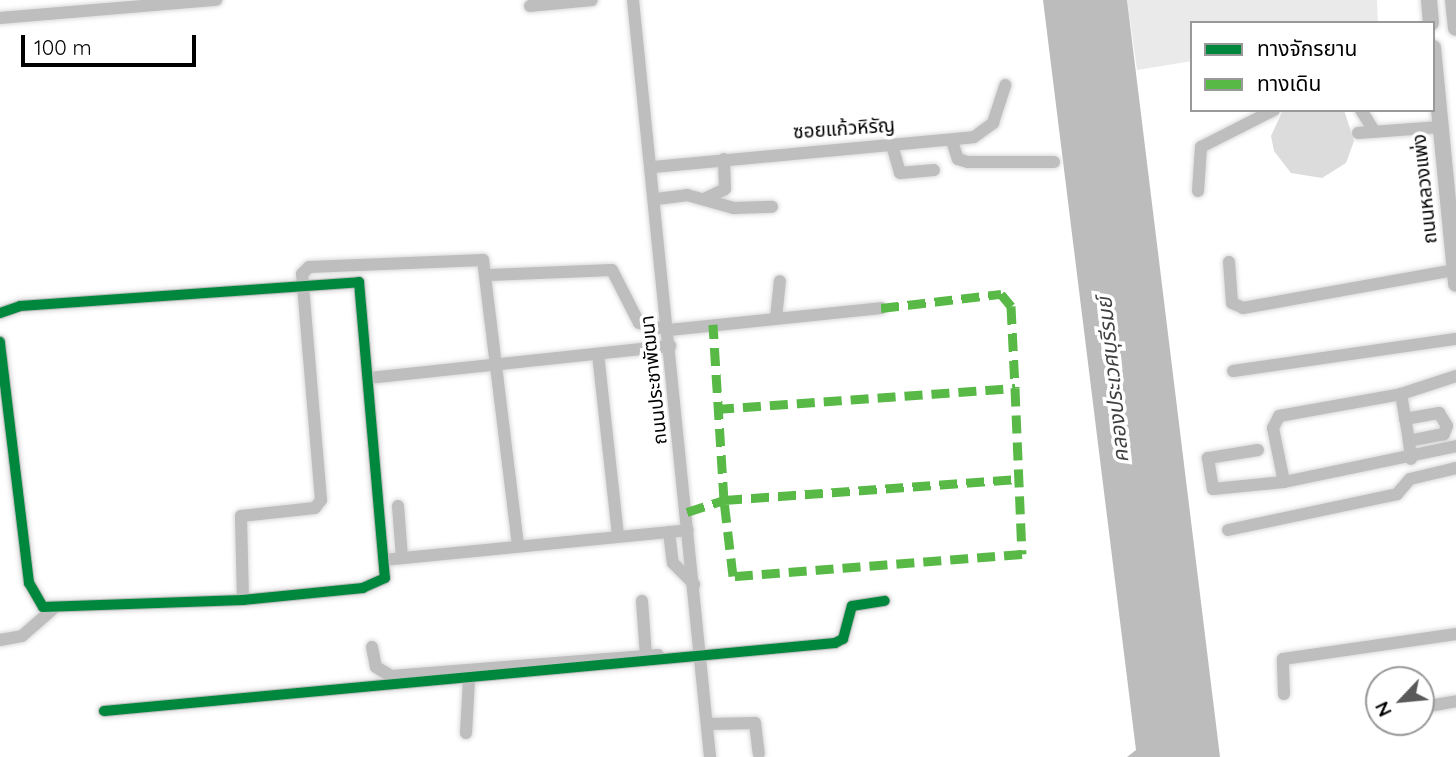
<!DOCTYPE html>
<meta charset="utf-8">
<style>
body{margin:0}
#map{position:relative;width:1456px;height:757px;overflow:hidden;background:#fff;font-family:Quicksand,"Noto Sans Thai",sans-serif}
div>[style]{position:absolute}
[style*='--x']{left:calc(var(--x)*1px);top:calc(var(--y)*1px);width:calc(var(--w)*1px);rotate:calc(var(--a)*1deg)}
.green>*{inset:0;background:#eaeaea}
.water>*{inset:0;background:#bcbcbc}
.building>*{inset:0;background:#dcdcdc}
.roads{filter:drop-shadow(0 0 2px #dbdbdb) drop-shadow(0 0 2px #dbdbdb)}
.minor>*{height:12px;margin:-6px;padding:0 6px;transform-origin:6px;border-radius:6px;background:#bebebe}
.major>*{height:16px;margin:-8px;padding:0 8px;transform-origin:8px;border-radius:8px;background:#bdbdbd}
.quiet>*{height:9px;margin-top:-4.5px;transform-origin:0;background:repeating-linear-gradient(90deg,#58b947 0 18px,transparent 0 27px)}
.cycleway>*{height:10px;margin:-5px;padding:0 5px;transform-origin:5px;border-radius:5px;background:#00873e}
span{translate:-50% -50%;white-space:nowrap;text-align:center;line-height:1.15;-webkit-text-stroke:7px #fff;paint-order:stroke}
.street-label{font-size:19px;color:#000}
.water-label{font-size:21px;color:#404040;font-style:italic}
.legend{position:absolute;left:1190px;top:21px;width:245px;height:91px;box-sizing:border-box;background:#fff;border:2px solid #999;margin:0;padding:9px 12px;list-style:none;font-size:21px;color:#000}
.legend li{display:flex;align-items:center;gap:14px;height:35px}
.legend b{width:35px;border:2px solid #999}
.north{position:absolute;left:1365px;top:666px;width:70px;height:70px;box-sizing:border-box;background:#fff;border:2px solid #999;border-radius:50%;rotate:244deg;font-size:19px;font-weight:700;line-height:28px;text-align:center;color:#000}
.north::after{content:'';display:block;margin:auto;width:24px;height:32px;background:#595959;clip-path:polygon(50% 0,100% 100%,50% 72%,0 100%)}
.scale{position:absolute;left:21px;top:35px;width:175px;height:32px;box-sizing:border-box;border:4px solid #000;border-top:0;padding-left:9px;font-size:21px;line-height:24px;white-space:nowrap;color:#000;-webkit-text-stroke:5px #fff;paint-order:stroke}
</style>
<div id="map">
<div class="green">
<i style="clip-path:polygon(1127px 0,1377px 0,1378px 23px,1192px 23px,1192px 61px,1137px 70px)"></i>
</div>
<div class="water">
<i style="clip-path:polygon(1043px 0,1127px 0,1220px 757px,1127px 757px,1136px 750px)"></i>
</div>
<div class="building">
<i style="clip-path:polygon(1283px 110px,1344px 110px,1354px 141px,1346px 163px,1322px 178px,1291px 173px,1274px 151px,1271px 136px)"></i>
</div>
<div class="roads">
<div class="minor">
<i style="--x:633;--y:0;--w:761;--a:84.19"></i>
<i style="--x:530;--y:6;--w:62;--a:-5.5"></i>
<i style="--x:0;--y:18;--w:217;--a:-4.8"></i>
<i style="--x:1361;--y:110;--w:22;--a:58"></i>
<i style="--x:1358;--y:133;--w:82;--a:-4.2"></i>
<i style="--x:952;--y:141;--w:19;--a:72"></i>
<i style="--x:958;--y:159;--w:10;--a:17"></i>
<i style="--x:968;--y:162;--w:86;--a:0"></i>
<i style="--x:892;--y:145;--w:29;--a:74"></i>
<i style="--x:900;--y:173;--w:34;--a:-5"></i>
<i style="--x:653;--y:167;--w:322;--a:-5.3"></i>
<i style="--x:974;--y:137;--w:24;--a:-36"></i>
<i style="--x:993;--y:123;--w:40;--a:-72"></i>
<i style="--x:1198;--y:191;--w:44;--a:-86.1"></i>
<i style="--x:1201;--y:147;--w:82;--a:-26.9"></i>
<i style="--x:656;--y:199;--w:31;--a:-7"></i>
<i style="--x:687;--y:195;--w:49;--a:15.5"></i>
<i style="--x:734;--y:208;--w:38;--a:-2"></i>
<i style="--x:704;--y:199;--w:23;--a:-25"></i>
<i style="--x:725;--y:189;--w:30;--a:-92"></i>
<i style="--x:1229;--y:262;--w:41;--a:85.8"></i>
<i style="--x:1232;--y:303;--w:12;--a:24"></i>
<i style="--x:1243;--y:308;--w:214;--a:-10.2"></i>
<i style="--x:489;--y:275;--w:123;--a:-2.3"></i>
<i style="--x:612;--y:270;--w:59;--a:63"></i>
<i style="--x:639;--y:323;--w:31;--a:13"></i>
<i style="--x:669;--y:330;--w:213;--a:-5.9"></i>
<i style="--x:0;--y:313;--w:21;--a:-19"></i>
<i style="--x:20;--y:306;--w:340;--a:-4"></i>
<i style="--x:359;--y:282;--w:297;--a:85"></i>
<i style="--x:385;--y:578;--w:24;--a:156"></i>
<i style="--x:363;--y:588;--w:121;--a:174.3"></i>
<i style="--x:243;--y:600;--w:200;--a:178"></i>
<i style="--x:43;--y:607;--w:28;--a:-120"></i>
<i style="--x:29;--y:583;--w:243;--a:-96.9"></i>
<i style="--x:776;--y:318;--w:37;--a:-84"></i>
<i style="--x:598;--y:354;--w:183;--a:83.7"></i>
<i style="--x:1233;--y:371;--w:225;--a:-8.2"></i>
<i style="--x:369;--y:378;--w:303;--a:-6.1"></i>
<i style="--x:1401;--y:394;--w:48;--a:80.3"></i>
<i style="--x:1405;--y:419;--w:35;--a:-10"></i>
<i style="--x:1439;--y:413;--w:15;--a:58"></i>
<i style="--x:1447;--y:426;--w:9;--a:111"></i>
<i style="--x:1444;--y:434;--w:36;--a:169"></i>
<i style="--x:1409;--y:441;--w:18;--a:84"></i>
<i style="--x:1258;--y:450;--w:51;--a:170.9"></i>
<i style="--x:1208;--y:458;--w:31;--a:81"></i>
<i style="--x:1213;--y:489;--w:71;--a:-5.6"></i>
<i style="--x:1284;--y:482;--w:176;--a:-11.8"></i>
<i style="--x:1284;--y:482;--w:55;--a:-101.5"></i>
<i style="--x:1273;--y:428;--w:13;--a:-63"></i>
<i style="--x:1279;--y:416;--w:124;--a:-10.2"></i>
<i style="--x:1401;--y:394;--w:58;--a:-18.1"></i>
<i style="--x:398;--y:506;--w:52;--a:85.6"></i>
<i style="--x:1228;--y:530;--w:173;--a:-12"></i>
<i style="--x:1397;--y:494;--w:20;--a:-49"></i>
<i style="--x:1410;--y:479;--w:47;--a:-13.4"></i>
<i style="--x:669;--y:532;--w:31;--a:83"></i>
<i style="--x:673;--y:563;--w:30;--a:45"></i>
<i style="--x:384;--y:560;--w:305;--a:-5.6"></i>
<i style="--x:243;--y:600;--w:84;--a:-91.4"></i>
<i style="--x:241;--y:516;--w:74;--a:-6.2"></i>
<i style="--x:315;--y:508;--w:10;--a:-53"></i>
<i style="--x:321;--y:500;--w:227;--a:-94.8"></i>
<i style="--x:302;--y:274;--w:10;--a:-45"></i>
<i style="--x:309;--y:267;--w:174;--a:-2.3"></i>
<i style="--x:483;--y:260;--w:288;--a:83"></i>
<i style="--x:642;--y:601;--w:55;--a:85.8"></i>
<i style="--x:0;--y:640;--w:22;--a:-10"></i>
<i style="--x:22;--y:636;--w:41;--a:-41.1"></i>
<i style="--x:372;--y:647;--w:20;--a:79"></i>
<i style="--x:376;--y:667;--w:17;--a:31"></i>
<i style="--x:391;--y:676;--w:268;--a:-4.5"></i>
<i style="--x:1284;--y:694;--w:35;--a:-92"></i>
<i style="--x:1283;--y:659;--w:175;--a:-8.2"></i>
<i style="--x:1429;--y:706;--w:27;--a:-10"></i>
<i style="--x:104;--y:711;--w:734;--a:-5.31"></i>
<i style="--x:835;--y:643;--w:9;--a:-27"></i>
<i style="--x:843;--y:639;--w:34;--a:-75"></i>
<i style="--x:852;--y:606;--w:33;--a:-9"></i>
<i style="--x:707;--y:724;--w:48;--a:-1.2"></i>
<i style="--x:755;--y:723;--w:31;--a:83"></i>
<i style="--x:466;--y:733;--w:54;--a:-86.8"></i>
</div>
<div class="major">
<i style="--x:1429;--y:0;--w:23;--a:85"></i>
<i style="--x:1453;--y:0;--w:28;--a:84"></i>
<i style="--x:1433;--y:48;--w:237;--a:84.4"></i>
</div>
</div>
<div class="quiet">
<i style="--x:881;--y:308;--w:121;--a:-6.7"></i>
<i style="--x:1001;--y:294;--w:16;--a:50"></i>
<i style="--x:1011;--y:306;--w:82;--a:87.2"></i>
<i style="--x:1015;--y:388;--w:166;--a:87.6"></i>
<i style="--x:1022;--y:554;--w:290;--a:175.6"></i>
<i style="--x:733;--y:576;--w:77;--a:-96.8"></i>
<i style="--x:724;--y:500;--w:295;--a:-4.1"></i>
<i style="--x:716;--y:409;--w:300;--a:-4"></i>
<i style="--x:687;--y:512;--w:39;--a:-18"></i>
<i style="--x:724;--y:500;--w:176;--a:-93.6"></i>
</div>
<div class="cycleway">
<i style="--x:0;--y:313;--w:21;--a:-19"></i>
<i style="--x:20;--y:306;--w:340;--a:-4"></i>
<i style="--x:359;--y:282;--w:297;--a:85"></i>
<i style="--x:385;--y:578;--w:24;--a:156"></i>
<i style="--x:363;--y:588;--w:121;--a:174.3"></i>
<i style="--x:243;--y:600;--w:200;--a:178"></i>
<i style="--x:43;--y:607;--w:28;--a:-120"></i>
<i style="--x:29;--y:583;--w:243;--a:-96.9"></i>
<i style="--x:104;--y:711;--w:734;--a:-5.31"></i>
<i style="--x:835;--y:643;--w:9;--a:-27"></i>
<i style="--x:843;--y:639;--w:34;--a:-75"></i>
<i style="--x:852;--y:606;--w:33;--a:-9"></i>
</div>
<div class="street-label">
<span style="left:844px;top:129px;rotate:-4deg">ซอยแก้วหิรัญ</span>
<span style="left:1425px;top:189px;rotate:-96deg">ถนนหลวงแพ่ง</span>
<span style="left:654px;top:380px;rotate:-96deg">ถนนประชาพัฒนา</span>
</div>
<div class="water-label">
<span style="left:1112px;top:380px;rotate:-96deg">คลองประเวศบุรีรมย์</span>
</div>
<ul class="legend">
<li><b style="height:9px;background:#00873e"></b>ทางจักรยาน</li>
<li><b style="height:9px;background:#58b947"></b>ทางเดิน</li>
</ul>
<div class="north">N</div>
<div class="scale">100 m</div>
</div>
